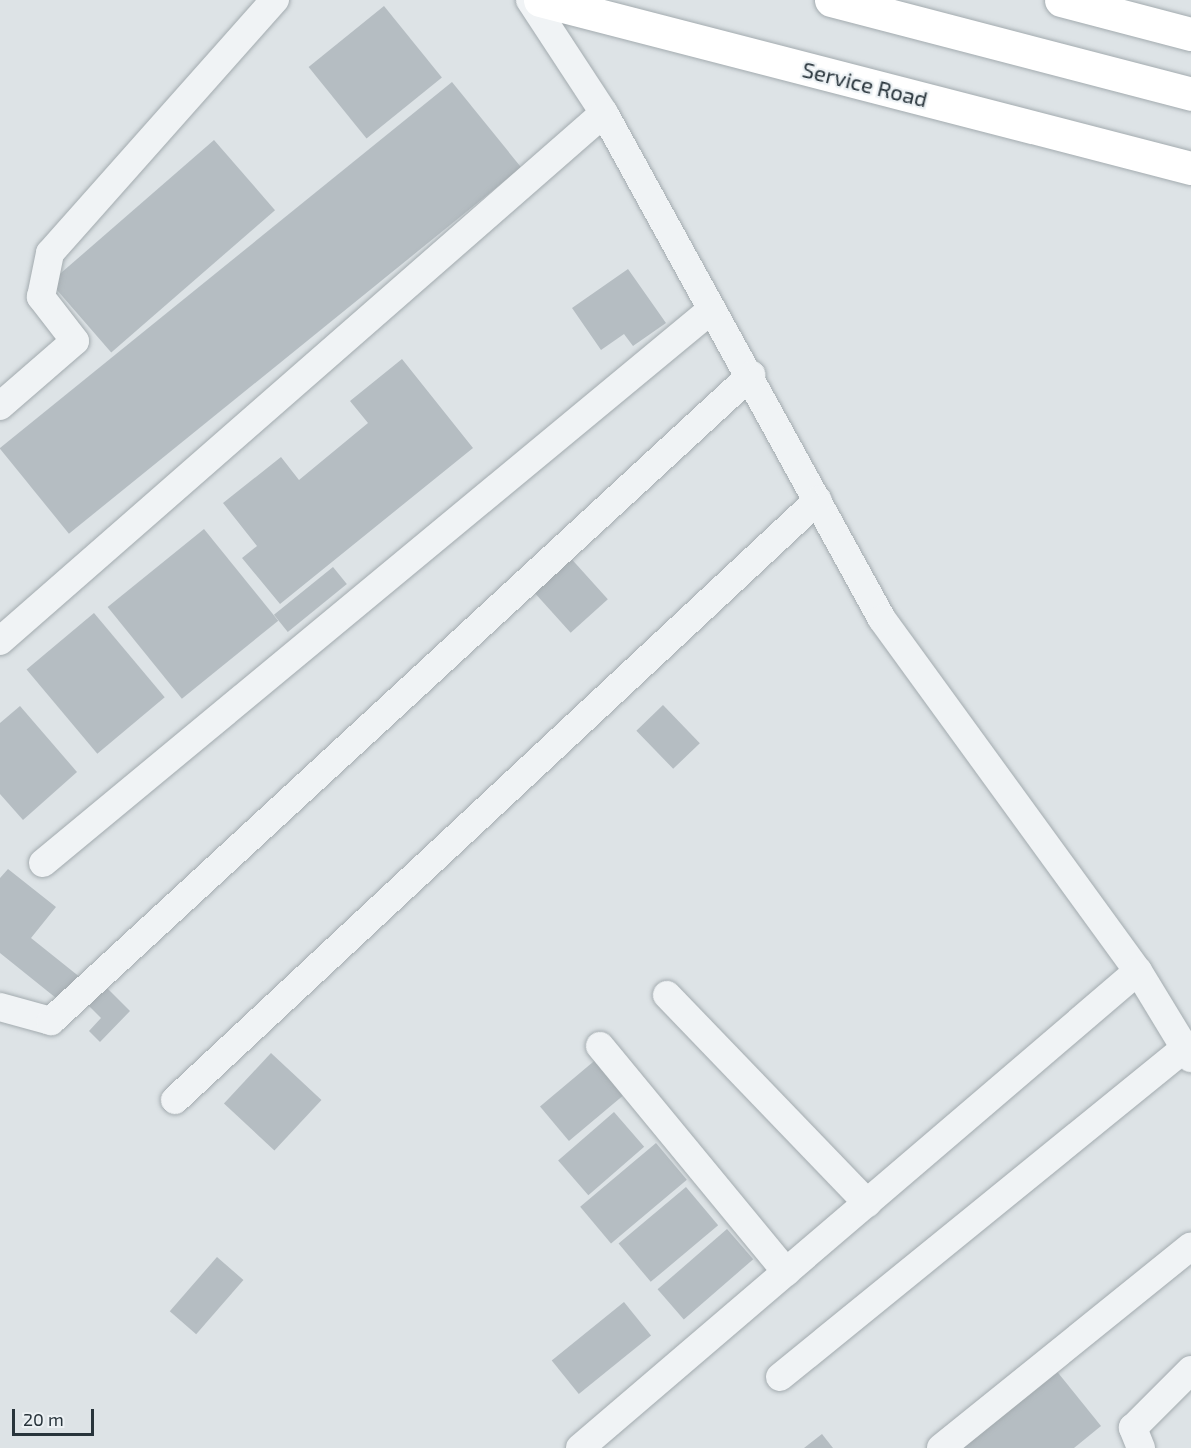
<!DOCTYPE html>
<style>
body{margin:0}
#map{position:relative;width:1191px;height:1448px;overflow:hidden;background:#dde3e6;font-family:"Exo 2",sans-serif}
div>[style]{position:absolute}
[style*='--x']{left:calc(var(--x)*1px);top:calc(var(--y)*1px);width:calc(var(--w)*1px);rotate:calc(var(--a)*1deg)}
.building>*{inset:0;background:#b5bdc2;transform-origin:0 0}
.roads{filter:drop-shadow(0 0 2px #a3abaf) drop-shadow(0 0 2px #a3abaf)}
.minor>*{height:28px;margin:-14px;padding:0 14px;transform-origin:14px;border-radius:14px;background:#f0f3f5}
.major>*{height:33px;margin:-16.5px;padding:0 16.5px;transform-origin:16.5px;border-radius:16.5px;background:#fff}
.highway>*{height:33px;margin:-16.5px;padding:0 16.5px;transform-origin:16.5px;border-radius:16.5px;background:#fff}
span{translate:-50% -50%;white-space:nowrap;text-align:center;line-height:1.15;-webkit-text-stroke:4.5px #ecf1f4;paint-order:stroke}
.street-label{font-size:22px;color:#28343b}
.scale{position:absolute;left:12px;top:1409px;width:82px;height:27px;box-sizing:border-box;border:3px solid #28343b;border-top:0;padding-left:8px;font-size:18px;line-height:21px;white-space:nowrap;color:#28343b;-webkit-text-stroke:4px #ecf1f4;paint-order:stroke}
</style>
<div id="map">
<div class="building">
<i style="left:384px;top:6px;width:92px;height:97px;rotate:51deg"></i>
<i style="left:452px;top:82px;width:110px;height:582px;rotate:51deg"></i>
<i style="left:214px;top:140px;width:93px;height:217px;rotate:49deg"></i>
<i style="clip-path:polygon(628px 269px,666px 323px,633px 346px,624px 334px,601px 350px,572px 308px)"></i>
<i style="clip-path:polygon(402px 359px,473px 448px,280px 604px,242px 558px,257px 546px,223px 503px,281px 457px,299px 480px,368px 423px,350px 401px)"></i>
<i style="left:204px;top:529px;width:118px;height:124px;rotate:51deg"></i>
<i style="left:567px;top:554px;width:61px;height:50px;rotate:48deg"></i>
<i style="left:333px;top:567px;width:22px;height:76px;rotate:51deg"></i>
<i style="left:94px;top:613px;width:110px;height:88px;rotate:50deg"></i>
<i style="left:663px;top:705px;width:53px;height:37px;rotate:46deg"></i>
<i style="clip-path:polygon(20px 706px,77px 772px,23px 820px,0 794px,0 723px)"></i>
<i style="clip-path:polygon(8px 869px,56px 907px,31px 938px,81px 978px,61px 1002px,0 953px,0 878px)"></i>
<i style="clip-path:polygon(100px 981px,130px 1011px,100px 1042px,89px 1031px,101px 1018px,82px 999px)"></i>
<i style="left:271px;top:1053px;width:69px;height:69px;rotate:43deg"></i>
<i style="left:599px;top:1057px;width:45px;height:77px;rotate:50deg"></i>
<i style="left:614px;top:1112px;width:46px;height:74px;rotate:49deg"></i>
<i style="left:656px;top:1143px;width:48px;height:99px;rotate:50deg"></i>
<i style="left:686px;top:1187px;width:50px;height:88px;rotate:50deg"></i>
<i style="left:727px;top:1229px;width:40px;height:92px;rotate:49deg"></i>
<i style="left:217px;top:1257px;width:35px;height:72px;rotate:41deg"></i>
<i style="left:624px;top:1302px;width:43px;height:93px;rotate:51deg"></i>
<i style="clip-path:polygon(1055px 1369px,1101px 1426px,1074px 1448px,957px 1448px)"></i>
<i style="clip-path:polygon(822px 1434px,833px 1448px,804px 1448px)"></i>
</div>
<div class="roads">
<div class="minor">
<i style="--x:530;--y:0;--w:135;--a:56.8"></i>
<i style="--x:604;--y:113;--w:577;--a:61.22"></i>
<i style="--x:882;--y:619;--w:435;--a:54"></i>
<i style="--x:1138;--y:971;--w:102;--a:58.7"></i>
<i style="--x:0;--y:406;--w:99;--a:-40.9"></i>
<i style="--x:75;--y:341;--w:56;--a:-127.7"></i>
<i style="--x:41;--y:297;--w:45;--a:-78.4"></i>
<i style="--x:50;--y:253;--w:339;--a:-48.4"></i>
<i style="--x:0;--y:641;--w:802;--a:-41.16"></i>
<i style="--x:43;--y:863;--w:867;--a:-39.62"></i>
<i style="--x:667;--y:995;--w:289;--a:46.1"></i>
<i style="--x:0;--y:1007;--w:53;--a:15.4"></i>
<i style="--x:51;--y:1021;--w:953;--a:-42.7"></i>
<i style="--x:600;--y:1046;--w:293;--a:50.5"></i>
<i style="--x:175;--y:1100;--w:879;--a:-43.02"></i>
<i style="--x:780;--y:1377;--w:522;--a:-39.09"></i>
<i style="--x:580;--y:1448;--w:734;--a:-40.53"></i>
<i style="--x:941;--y:1448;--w:321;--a:-38.9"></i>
<i style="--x:1141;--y:1448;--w:22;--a:-112"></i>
<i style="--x:1133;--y:1428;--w:82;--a:-45"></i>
</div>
<div class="major">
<i style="--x:540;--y:0;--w:672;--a:14.47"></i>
</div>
<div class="highway">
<i style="--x:831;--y:0;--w:372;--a:14.6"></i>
<i style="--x:1061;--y:0;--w:134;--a:14.7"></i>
</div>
</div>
<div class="street-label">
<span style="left:865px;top:84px;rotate:14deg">Service Road</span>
</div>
<div class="scale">20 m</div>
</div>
